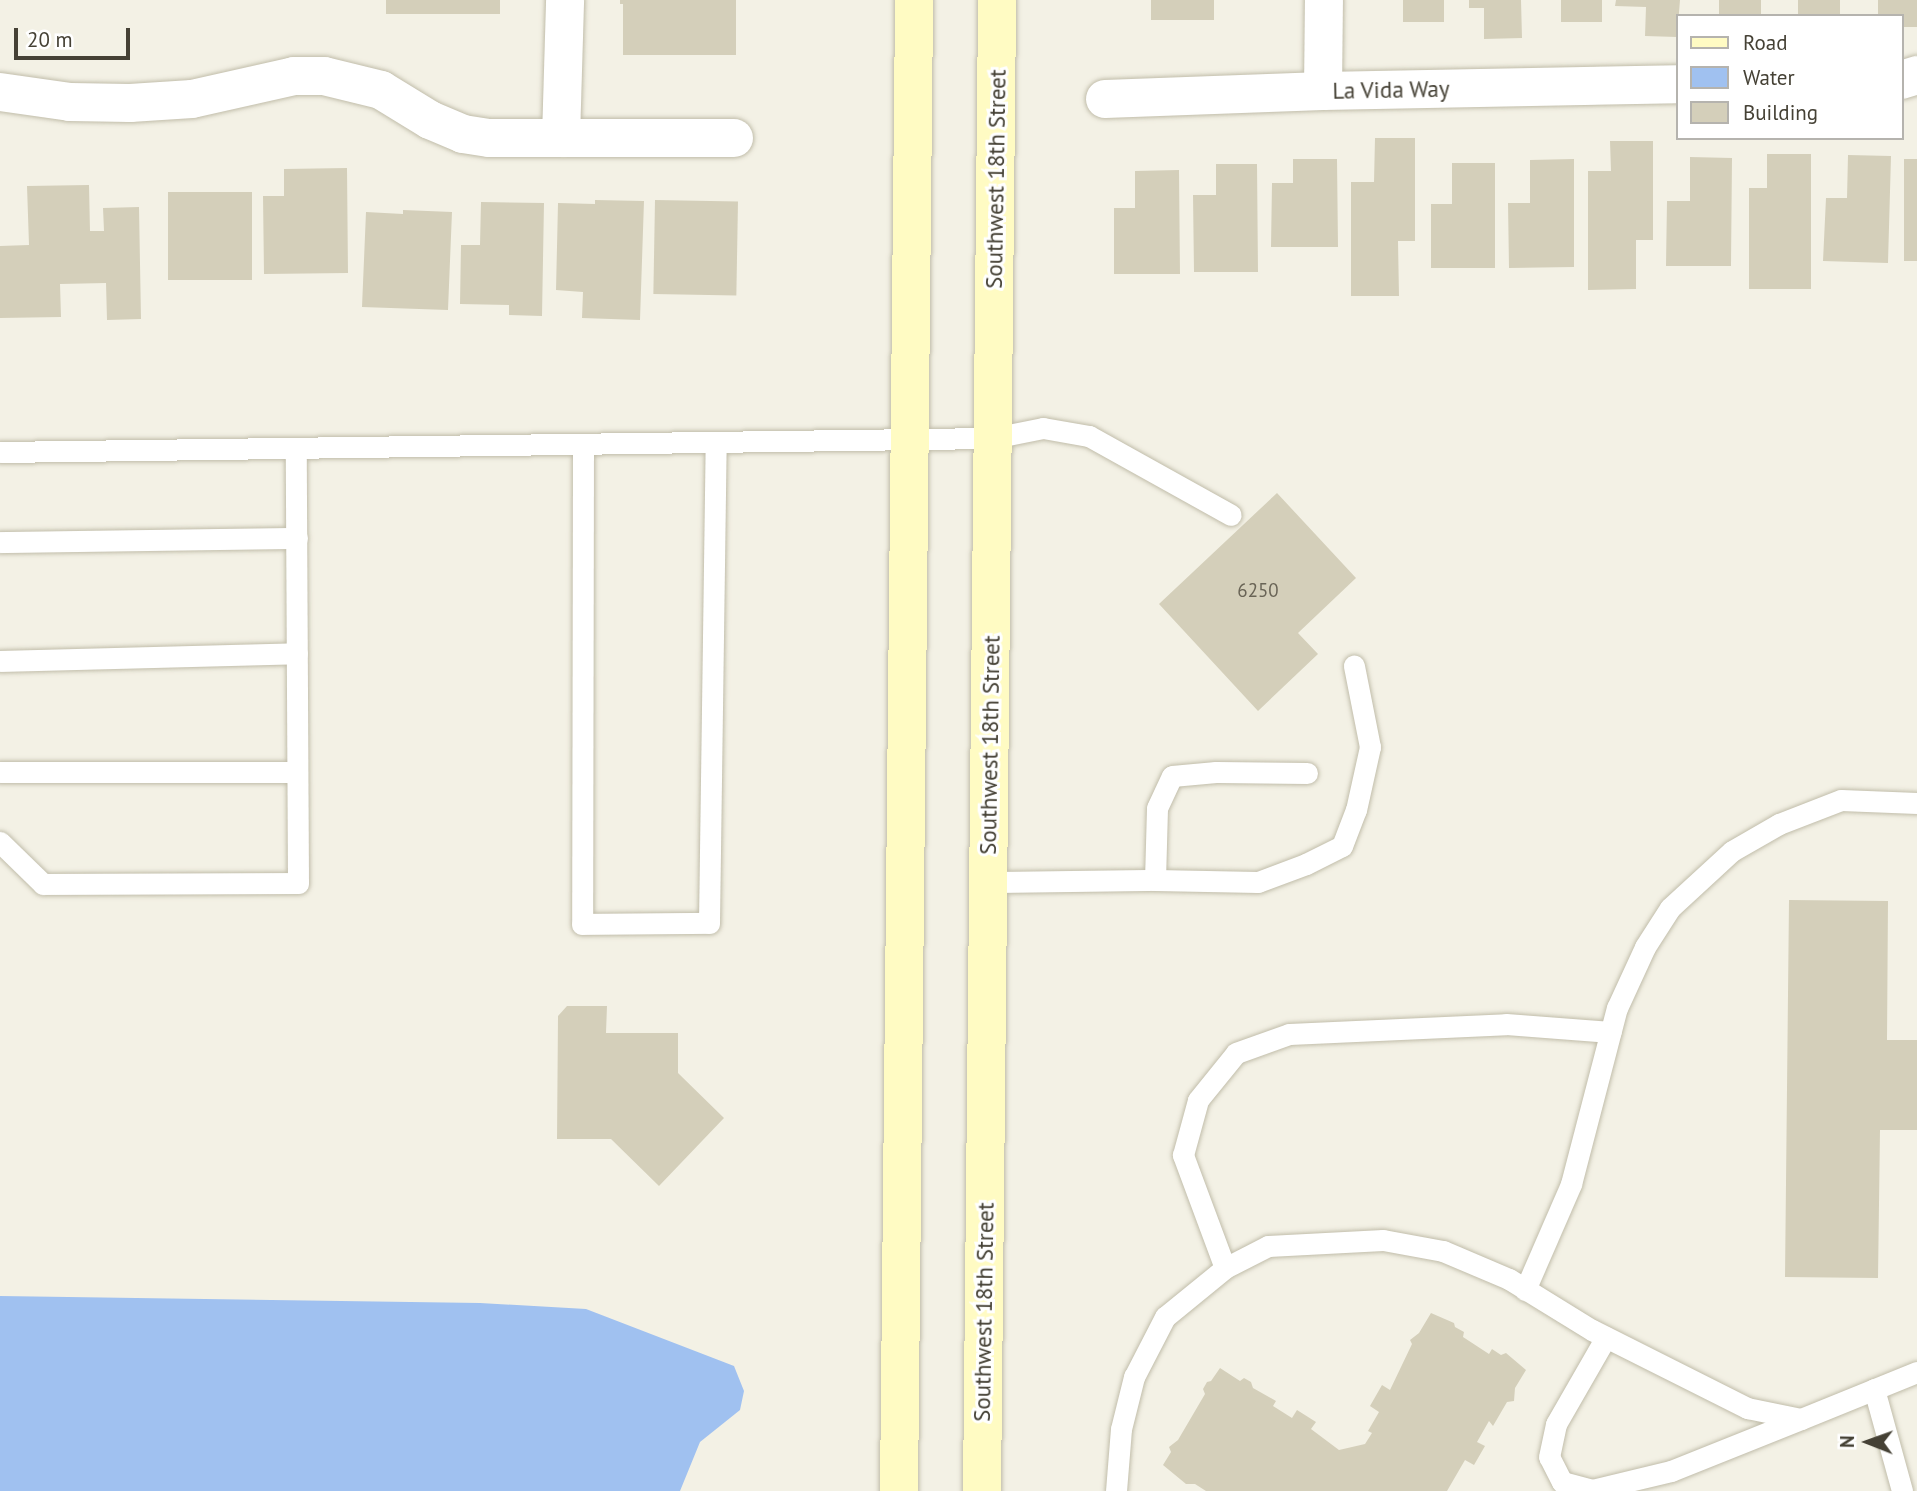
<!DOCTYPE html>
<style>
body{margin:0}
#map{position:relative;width:1917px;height:1491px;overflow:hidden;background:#f3f1e5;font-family:"PT Sans",sans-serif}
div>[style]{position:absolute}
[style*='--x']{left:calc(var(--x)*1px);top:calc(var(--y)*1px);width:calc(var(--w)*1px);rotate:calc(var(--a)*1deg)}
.water>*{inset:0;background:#a0c1f0}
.building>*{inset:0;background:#d4cfba;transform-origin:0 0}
.roads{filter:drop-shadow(0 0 2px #c1bdaa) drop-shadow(0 0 2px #c1bdaa)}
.service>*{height:21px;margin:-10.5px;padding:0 10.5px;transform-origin:10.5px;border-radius:10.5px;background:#fff}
.minor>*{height:38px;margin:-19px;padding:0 19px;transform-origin:19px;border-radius:19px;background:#fff}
.secondary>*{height:38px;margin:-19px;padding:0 19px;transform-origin:19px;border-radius:19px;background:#fffbc3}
span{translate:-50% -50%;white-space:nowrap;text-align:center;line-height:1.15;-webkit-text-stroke:6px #fff;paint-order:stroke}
.number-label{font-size:19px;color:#696456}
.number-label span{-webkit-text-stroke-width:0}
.street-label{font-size:23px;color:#454135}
.legend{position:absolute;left:1676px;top:14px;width:228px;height:126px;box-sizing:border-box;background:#fff;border:2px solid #b5b3ae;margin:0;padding:9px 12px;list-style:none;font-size:21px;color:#454135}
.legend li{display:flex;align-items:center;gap:14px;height:35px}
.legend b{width:35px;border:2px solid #b5b3ae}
.north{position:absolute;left:1833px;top:1407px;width:70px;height:70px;-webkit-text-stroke:5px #fff;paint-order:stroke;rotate:271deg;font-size:19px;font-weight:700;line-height:28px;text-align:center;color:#454135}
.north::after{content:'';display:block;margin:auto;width:24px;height:32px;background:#454135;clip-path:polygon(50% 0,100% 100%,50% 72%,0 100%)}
.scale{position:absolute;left:14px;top:28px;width:116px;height:32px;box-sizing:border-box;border:4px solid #454135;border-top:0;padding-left:9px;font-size:21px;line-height:24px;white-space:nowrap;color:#454135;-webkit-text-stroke:5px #fff;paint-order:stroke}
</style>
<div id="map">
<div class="water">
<i style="clip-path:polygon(0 1296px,480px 1303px,586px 1309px,734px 1366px,744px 1391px,740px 1410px,700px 1442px,680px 1491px,0 1491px)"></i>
</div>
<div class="building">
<i style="left:386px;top:0;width:114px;height:14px"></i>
<i style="clip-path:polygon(620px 0,736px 0,736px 55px,623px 55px,623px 4px,620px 4px)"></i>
<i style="left:1151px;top:0;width:63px;height:20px"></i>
<i style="left:1403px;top:0;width:41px;height:22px"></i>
<i style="clip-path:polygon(1469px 0,1521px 0,1522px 38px,1484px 39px,1484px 8px,1469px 8px)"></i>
<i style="left:1561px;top:0;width:41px;height:22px"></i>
<i style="clip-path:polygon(1616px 0,1680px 0,1677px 37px,1645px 36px,1646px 7px,1615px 6px)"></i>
<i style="left:1719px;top:0;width:42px;height:16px"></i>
<i style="left:1798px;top:0;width:42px;height:14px"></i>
<i style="clip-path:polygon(1878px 0,1917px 0,1917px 27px,1901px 27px,1901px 16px,1878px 16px)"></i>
<i style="clip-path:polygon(1375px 138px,1415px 138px,1415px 241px,1398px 241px,1399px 296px,1351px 296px,1351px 182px,1374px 182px)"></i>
<i style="clip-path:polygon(1610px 141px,1653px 141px,1653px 240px,1636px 240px,1636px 289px,1588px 290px,1588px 171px,1611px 171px)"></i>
<i style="clip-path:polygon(1767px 154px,1811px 154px,1811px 289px,1749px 289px,1749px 188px,1767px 188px)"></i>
<i style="clip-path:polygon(1848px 155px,1891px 156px,1888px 263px,1823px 261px,1826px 198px,1847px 198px)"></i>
<i style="clip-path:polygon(1690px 157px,1732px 158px,1731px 266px,1666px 266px,1667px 201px,1690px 201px)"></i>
<i style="clip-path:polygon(1293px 159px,1337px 159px,1338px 247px,1271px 247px,1272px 183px,1293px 183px)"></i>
<i style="clip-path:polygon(1574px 159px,1574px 267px,1509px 268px,1508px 203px,1530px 203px,1530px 160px)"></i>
<i style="left:1904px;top:159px;width:13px;height:102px"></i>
<i style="clip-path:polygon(1452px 163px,1495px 163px,1495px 268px,1431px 268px,1431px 204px,1452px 204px)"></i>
<i style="clip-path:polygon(1216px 164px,1257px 164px,1258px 272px,1194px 272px,1193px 195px,1216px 195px)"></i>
<i style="clip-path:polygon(347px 168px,348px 273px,264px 274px,263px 196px,284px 196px,284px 169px)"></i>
<i style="clip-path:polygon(1179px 170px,1180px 274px,1114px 274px,1114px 208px,1135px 208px,1135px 171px)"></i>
<i style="clip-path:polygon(89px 185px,90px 231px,104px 231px,103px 208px,139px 207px,141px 319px,107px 320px,106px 283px,60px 284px,61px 317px,0 318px,0 246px,29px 245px,27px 186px)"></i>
<i style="left:168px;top:192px;width:84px;height:88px"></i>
<i style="clip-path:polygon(595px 200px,644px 201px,640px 320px,582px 318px,583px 292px,556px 290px,558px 203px,595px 204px)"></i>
<i style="left:655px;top:200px;width:83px;height:94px;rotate:1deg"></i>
<i style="clip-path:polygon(481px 202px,544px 203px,542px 316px,509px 315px,509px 305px,460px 304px,461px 245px,480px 245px)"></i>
<i style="clip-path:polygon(403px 210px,452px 212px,448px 310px,362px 307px,366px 212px,403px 214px)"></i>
<i style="clip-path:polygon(1277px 493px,1356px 578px,1298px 633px,1318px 654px,1258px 711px,1159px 604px)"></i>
<i style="clip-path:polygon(1789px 900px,1888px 901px,1887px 1040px,1917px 1040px,1917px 1130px,1880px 1130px,1878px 1278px,1785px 1277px)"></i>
<i style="clip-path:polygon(567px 1006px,607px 1006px,606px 1033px,678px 1033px,678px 1073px,724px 1118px,659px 1186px,611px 1139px,557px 1139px,558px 1016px)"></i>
<i style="clip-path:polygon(1431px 1313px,1454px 1323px,1455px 1327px,1464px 1332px,1463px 1337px,1489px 1354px,1492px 1349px,1501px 1355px,1506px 1353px,1526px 1370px,1515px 1388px,1514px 1401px,1507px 1402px,1493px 1426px,1489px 1421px,1477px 1442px,1485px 1446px,1474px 1465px,1465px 1460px,1447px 1491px,1206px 1491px,1195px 1484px,1186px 1484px,1163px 1465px,1171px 1452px,1169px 1447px,1178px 1440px,1205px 1394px,1203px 1389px,1207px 1382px,1211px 1381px,1220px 1368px,1240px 1381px,1244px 1378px,1251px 1382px,1253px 1388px,1276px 1401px,1273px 1406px,1292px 1418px,1297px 1410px,1316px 1422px,1311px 1429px,1339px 1450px,1365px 1444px,1372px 1433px,1368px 1431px,1379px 1412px,1370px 1406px,1382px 1385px,1390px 1390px,1412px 1344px,1410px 1340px,1419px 1333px)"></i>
</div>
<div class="roads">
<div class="service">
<i style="--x:583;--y:444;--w:480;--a:90.1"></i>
<i style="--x:582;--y:924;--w:127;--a:-0.5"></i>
<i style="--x:709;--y:923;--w:481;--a:-89.2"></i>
<i style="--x:0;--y:452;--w:993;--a:-0.81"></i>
<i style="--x:993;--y:438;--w:51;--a:-11.3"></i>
<i style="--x:1043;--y:428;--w:47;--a:9.9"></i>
<i style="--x:1089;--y:436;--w:162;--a:29.1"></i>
<i style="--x:0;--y:542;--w:297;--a:-0.8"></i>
<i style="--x:0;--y:661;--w:297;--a:-1.5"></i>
<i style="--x:0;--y:772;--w:297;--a:0"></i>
<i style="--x:0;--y:842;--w:60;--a:44.3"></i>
<i style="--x:43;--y:884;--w:255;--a:-0.2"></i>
<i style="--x:298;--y:883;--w:434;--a:-90.3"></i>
<i style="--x:1155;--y:880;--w:103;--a:1.1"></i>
<i style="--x:1258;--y:882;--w:51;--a:-20.6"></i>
<i style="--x:1306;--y:864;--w:40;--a:-26.6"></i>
<i style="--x:1342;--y:846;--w:39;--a:-69"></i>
<i style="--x:1356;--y:810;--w:65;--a:-77.5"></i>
<i style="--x:1370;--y:747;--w:83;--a:-101.2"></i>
<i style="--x:988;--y:882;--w:167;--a:-0.7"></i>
<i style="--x:1155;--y:880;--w:72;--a:-88.4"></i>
<i style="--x:1157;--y:808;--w:35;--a:-65"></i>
<i style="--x:1172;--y:776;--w:44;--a:-5.2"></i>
<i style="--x:1216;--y:772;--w:91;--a:0.6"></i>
<i style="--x:1225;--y:1268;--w:121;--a:-110.4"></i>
<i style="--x:1183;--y:1155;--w:57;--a:-74.7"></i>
<i style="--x:1198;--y:1100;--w:60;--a:-51"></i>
<i style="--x:1236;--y:1053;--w:56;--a:-19.7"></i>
<i style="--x:1289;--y:1034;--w:217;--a:-2.6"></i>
<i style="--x:1506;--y:1024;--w:105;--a:4.4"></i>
<i style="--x:1525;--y:1290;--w:116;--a:-66.5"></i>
<i style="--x:1571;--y:1184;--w:182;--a:-75.4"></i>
<i style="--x:1617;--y:1008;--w:67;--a:-65.3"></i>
<i style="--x:1645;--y:947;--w:46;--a:-57.3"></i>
<i style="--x:1670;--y:908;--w:84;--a:-42.6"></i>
<i style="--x:1732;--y:851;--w:54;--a:-29.9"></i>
<i style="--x:1779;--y:824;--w:66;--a:-21.2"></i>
<i style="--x:1841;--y:800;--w:76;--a:2.3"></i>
<i style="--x:1874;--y:1389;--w:106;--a:74.6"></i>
<i style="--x:1801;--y:1419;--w:125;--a:-22.1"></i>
<i style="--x:1116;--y:1491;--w:62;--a:-85.4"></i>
<i style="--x:1121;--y:1429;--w:54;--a:-76"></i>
<i style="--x:1134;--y:1377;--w:68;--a:-62.7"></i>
<i style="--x:1165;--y:1317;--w:77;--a:-39.2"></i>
<i style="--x:1225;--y:1268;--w:48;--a:-27.1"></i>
<i style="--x:1268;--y:1246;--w:115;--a:-3"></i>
<i style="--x:1383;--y:1240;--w:61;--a:10.4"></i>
<i style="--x:1443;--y:1251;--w:72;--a:23"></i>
<i style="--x:1509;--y:1279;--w:97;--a:31.6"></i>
<i style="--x:1592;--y:1330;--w:174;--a:26.7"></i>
<i style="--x:1747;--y:1408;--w:55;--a:11.5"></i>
<i style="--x:1801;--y:1419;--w:140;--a:158.2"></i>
<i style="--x:1671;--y:1471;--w:81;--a:166.5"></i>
<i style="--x:1592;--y:1490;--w:31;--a:-165"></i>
<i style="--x:1562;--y:1482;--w:28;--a:-117"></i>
<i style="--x:1549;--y:1457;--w:34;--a:-78"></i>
<i style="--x:1556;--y:1424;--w:100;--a:-60.1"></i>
</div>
<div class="minor">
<i style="--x:1901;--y:80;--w:17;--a:-17"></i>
<i style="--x:1323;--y:91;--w:91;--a:-89.4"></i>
<i style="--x:0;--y:92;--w:71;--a:8.1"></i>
<i style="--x:70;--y:102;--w:60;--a:1"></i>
<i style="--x:130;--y:103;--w:62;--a:-3.7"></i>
<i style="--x:192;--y:99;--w:105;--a:-12.7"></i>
<i style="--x:294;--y:76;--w:30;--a:0"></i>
<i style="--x:324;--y:76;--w:59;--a:13.8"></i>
<i style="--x:381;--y:90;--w:57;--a:31.5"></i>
<i style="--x:430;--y:120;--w:36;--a:23"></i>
<i style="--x:463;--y:134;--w:26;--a:9"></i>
<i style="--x:489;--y:138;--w:245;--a:0"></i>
<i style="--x:1105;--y:99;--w:218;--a:-2.1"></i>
<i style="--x:1323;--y:91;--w:354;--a:-1.1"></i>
<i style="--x:561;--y:138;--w:138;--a:-88.3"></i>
</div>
<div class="secondary">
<i style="--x:899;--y:1491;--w:1491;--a:-89.42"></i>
<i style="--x:982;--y:1491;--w:1491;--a:-89.42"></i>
</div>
</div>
<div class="number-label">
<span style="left:1258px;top:591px">6250</span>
</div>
<div class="street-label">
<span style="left:1391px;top:90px;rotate:-1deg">La Vida Way</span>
<span style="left:996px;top:179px;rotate:-89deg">Southwest 18th Street</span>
<span style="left:990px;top:745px;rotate:-89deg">Southwest 18th Street</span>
<span style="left:984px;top:1312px;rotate:-89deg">Southwest 18th Street</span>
</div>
<ul class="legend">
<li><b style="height:9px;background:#fffbc3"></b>Road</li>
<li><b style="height:19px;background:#a0c1f0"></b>Water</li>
<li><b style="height:19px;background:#d4cfba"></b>Building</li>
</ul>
<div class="north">N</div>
<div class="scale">20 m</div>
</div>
